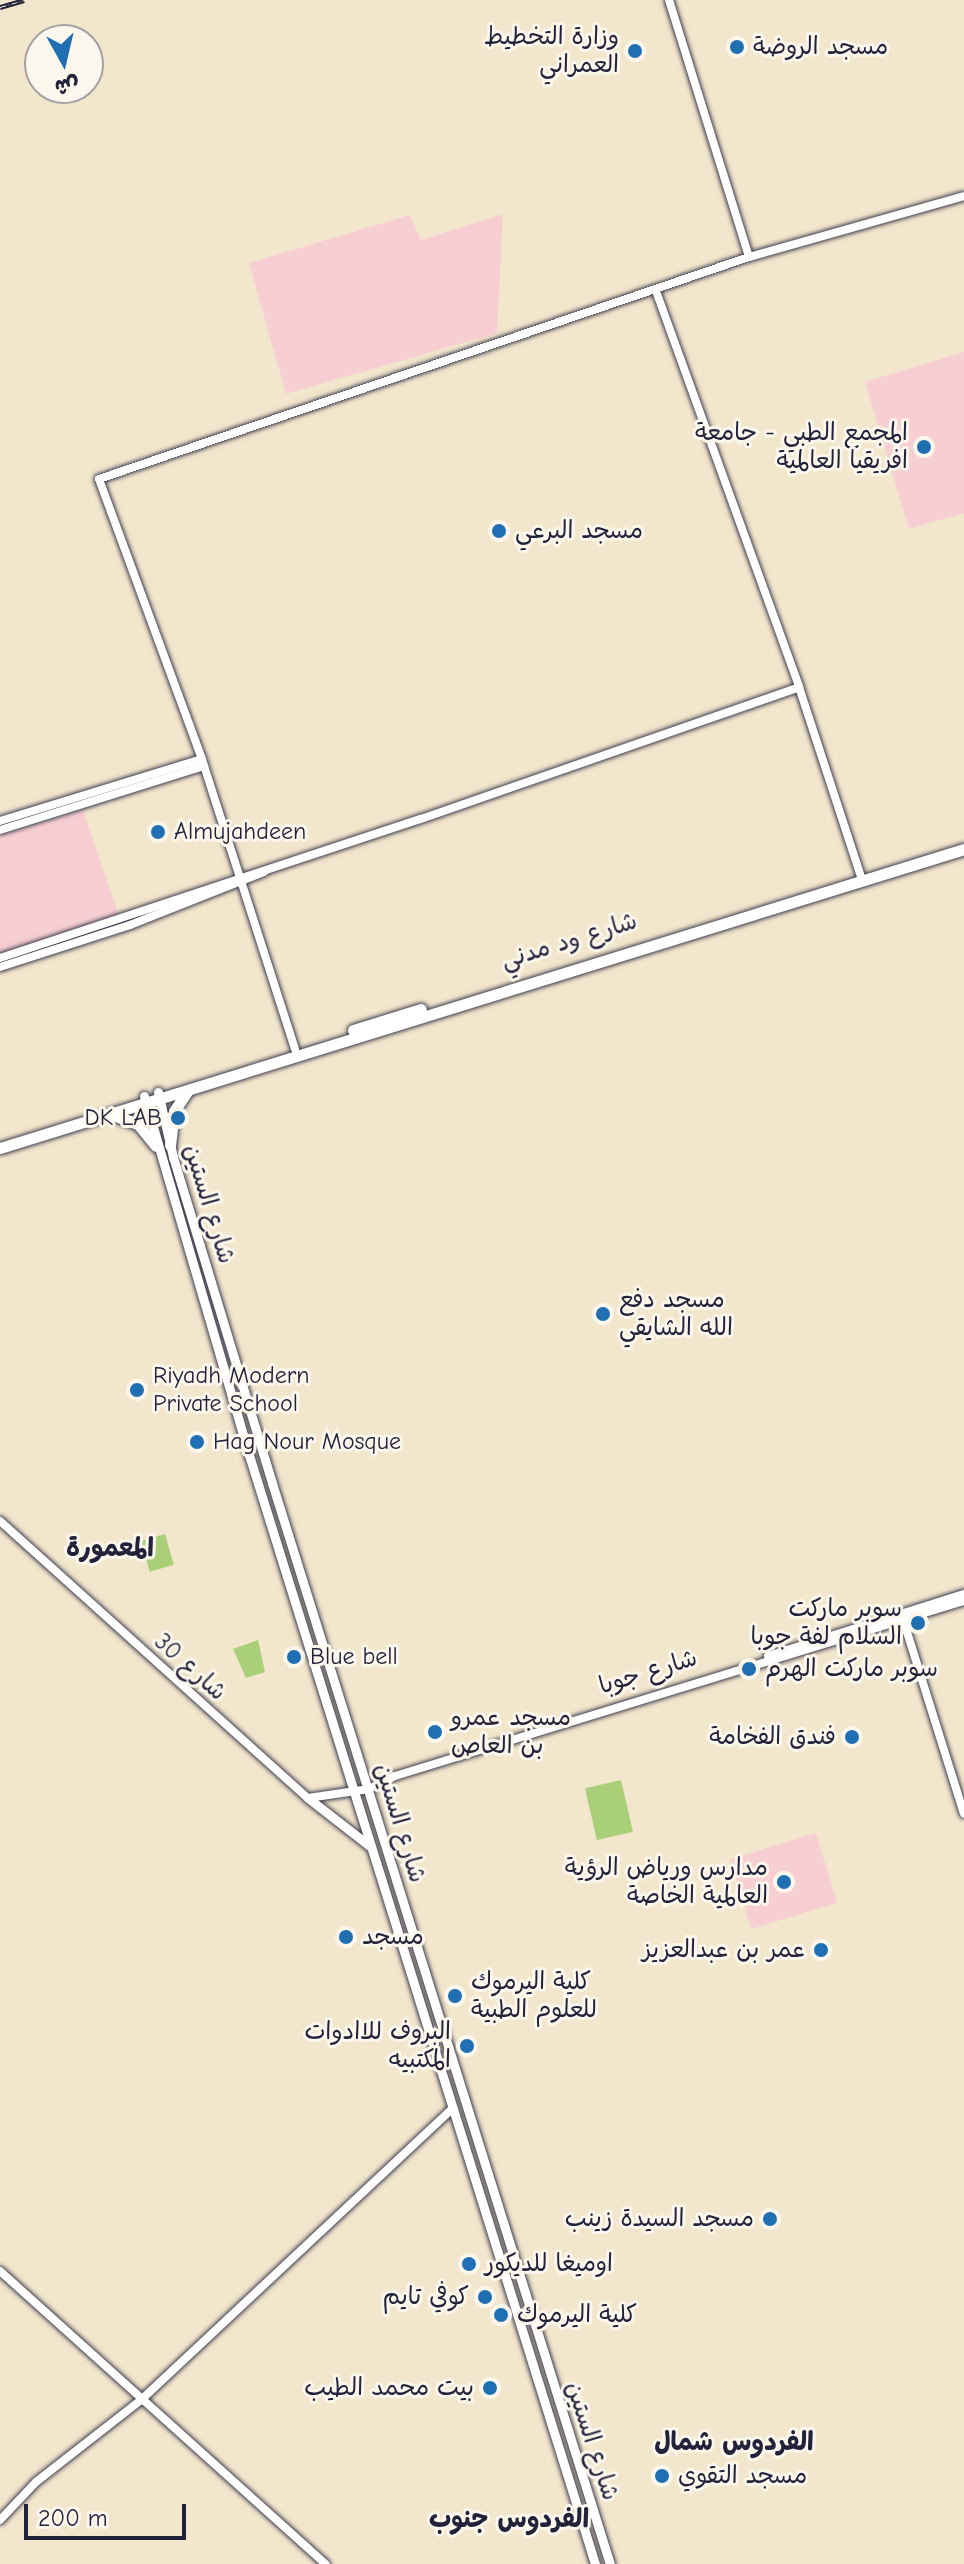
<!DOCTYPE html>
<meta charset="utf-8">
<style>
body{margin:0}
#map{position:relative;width:964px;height:2564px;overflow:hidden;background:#f2e6cc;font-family:"Comic Neue","Playpen Sans Arabic",sans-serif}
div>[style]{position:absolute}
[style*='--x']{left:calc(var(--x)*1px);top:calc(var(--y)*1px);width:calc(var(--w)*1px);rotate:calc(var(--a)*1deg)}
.built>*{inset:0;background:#f7cfd3;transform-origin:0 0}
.green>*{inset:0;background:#a9cf79;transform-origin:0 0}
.roads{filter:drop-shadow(0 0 2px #413f51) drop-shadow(0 0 2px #413f51)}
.tertiary>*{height:8px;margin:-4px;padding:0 4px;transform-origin:4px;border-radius:4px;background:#fff}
.secondary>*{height:9px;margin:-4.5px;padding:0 4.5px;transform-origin:4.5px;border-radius:4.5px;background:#fff}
.trunk>*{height:11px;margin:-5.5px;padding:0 5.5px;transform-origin:5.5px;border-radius:5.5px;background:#fff}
.rail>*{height:5px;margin-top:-2.5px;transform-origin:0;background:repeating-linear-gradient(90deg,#fbf7ec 0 6px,#22223b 0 12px);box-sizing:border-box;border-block:2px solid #22223b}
.dots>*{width:22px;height:22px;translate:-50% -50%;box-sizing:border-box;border:4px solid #fbf7ec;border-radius:50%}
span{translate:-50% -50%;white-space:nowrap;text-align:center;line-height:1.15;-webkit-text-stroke:6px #fbf7ec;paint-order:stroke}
.poi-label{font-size:24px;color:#22223b}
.right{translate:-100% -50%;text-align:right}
.left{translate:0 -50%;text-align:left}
.street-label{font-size:24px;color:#22223b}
.neighbourhood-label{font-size:26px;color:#22223b;font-weight:700}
.north{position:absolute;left:24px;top:24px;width:80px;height:80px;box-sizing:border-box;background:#fbf7ec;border:2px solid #a4a2a5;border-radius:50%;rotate:172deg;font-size:22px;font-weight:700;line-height:32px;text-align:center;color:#22223b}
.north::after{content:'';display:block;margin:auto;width:28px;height:36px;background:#1f6fb2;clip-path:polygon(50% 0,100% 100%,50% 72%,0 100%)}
.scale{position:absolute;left:24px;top:2504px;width:162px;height:36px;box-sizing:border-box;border:4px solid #22223b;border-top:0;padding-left:10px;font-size:24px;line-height:28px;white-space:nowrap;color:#22223b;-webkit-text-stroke:6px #fbf7ec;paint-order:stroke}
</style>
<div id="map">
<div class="built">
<i style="clip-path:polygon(503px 214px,497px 333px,286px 394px,249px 263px,410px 215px,421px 240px)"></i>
<i style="clip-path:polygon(964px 352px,964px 513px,909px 529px,865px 382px)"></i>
<i style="clip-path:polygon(83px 810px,119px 916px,0 954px,0 836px)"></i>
<i style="left:816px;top:1833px;width:73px;height:90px;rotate:73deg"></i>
</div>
<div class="green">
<i style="left:165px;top:1534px;width:32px;height:25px;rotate:74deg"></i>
<i style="clip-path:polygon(258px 1640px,265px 1672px,246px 1678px,233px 1649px)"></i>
<i style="left:621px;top:1780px;width:53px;height:37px;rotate:77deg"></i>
</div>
<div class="roads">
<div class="tertiary">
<i style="--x:669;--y:0;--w:269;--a:72.7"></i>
<i style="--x:656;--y:291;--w:421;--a:70.1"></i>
<i style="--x:799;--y:687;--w:203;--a:71.9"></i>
<i style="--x:0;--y:821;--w:211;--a:-17.1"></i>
<i style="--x:0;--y:830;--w:214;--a:-17.4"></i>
<i style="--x:0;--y:958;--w:443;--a:-18.3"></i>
<i style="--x:421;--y:819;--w:400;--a:-19.2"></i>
<i style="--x:0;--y:967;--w:137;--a:-17.9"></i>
<i style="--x:130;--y:925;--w:144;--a:-21.6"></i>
<i style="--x:295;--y:1049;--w:305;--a:-107.8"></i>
<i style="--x:202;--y:759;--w:298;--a:-110.2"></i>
<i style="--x:99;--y:479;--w:687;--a:-18.86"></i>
<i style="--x:749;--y:257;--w:223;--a:-15.8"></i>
<i style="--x:0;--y:1521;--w:414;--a:42"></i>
<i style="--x:308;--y:1798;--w:62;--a:-8.4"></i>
<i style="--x:369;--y:1789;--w:29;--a:-27"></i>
<i style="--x:395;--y:1776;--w:595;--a:-17.1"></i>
<i style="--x:902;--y:1616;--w:207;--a:72.6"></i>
<i style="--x:768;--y:1656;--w:206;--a:-17.6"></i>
<i style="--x:0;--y:2271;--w:438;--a:42"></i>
<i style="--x:0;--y:2520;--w:52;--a:-46.5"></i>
<i style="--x:36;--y:2482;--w:133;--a:-38"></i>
<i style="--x:141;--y:2400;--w:427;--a:-43.1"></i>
</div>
<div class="secondary">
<i style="--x:158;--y:1092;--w:67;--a:77"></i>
<i style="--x:173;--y:1157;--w:341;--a:73.1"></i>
<i style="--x:272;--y:1483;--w:1133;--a:72.64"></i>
<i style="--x:144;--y:1096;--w:374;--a:73.7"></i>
<i style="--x:249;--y:1455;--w:1162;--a:72.67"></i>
<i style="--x:308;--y:1798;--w:80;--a:37.9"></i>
</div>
<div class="trunk">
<i style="--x:353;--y:1030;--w:71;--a:-17.2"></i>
<i style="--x:113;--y:1115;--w:27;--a:20"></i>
<i style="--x:138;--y:1124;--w:28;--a:51"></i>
<i style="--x:170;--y:1145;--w:34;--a:-83"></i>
<i style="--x:174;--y:1111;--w:25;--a:-56"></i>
<i style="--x:0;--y:1148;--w:1009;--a:-17.23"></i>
</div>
</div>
<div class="rail">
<i style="--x:0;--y:7;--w:25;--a:-16"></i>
</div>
<div class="dots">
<i style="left:737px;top:47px;background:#1f6fb2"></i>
<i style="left:635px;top:51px;background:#1f6fb2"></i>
<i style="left:924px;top:447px;background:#1f6fb2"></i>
<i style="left:499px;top:531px;background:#1f6fb2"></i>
<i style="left:158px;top:832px;background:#1f6fb2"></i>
<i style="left:178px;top:1118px;background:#1f6fb2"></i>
<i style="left:603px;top:1314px;background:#1f6fb2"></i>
<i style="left:137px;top:1390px;background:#1f6fb2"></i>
<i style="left:197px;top:1442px;background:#1f6fb2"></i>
<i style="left:918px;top:1623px;background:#1f6fb2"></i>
<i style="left:294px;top:1657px;background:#1f6fb2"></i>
<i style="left:749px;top:1669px;background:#1f6fb2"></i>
<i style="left:435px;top:1732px;background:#1f6fb2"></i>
<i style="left:852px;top:1737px;background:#1f6fb2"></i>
<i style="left:784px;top:1882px;background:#1f6fb2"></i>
<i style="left:346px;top:1937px;background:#1f6fb2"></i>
<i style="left:821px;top:1950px;background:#1f6fb2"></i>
<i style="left:455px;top:1996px;background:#1f6fb2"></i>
<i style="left:467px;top:2046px;background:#1f6fb2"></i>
<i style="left:770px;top:2219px;background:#1f6fb2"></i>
<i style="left:469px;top:2264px;background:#1f6fb2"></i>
<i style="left:485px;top:2297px;background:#1f6fb2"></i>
<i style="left:501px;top:2315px;background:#1f6fb2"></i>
<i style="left:490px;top:2388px;background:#1f6fb2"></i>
<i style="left:662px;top:2476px;background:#1f6fb2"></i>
</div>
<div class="poi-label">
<span class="right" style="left:619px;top:51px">وزارة التخطيط<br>العمراني</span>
<span class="left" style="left:753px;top:47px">مسجد الروضة</span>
<span class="right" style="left:908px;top:447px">المجمع الطبي - جامعة<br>افريقيا العالمية</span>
<span class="left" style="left:515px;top:531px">مسجد البرعي</span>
<span class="left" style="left:174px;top:832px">Almujahdeen</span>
<span class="right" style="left:162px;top:1118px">DK LAB</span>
<span class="left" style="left:619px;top:1314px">مسجد دفع<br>الله الشايقي</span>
<span class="left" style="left:153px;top:1390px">Riyadh Modern<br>Private School</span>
<span class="left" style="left:213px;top:1442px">Hag Nour Mosque</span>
<span class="right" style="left:902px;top:1623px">سوبر ماركت<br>السلام لفة جوبا</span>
<span class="left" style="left:310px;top:1657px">Blue bell</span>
<span class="left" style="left:765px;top:1669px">سوبر ماركت الهرم</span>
<span class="left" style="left:451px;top:1732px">مسجد عمرو<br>بن العاص</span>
<span class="right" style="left:836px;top:1737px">فندق الفخامة</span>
<span class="right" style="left:768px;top:1882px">مدارس ورياض الرؤية<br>العالمية الخاصة</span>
<span class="left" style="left:362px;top:1937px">مسجد</span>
<span class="right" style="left:805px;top:1950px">عمر بن عبدالعزيز</span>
<span class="left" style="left:471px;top:1996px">كلية اليرموك<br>للعلوم الطبية</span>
<span class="right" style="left:451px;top:2046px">البروف للاادوات<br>المكتبيه</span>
<span class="right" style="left:754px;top:2219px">مسجد السيدة زينب</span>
<span class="left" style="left:485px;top:2264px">اوميغا للديكور</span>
<span class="right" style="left:469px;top:2297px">كوفي تايم</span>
<span class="left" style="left:517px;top:2315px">كلية اليرموك</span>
<span class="right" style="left:474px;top:2388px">بيت محمد الطيب</span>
<span class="left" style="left:678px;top:2476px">مسجد التقوي</span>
</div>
<div class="street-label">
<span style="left:569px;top:941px;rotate:-17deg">شارع ود مدني</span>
<span style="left:209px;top:1204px;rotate:73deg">شارع الستين</span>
<span style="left:190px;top:1667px;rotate:42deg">شارع 30</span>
<span style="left:648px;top:1672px;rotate:-17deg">شارع جوبا</span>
<span style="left:400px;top:1823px;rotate:73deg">شارع الستين</span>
<span style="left:592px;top:2441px;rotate:72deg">شارع الستين</span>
</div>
<div class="neighbourhood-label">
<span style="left:110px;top:1549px">المعمورة</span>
<span style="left:734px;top:2443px">الفردوس شمال</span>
<span style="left:509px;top:2520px">الفردوس جنوب</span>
</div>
<div class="north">ش</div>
<div class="scale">200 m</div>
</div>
